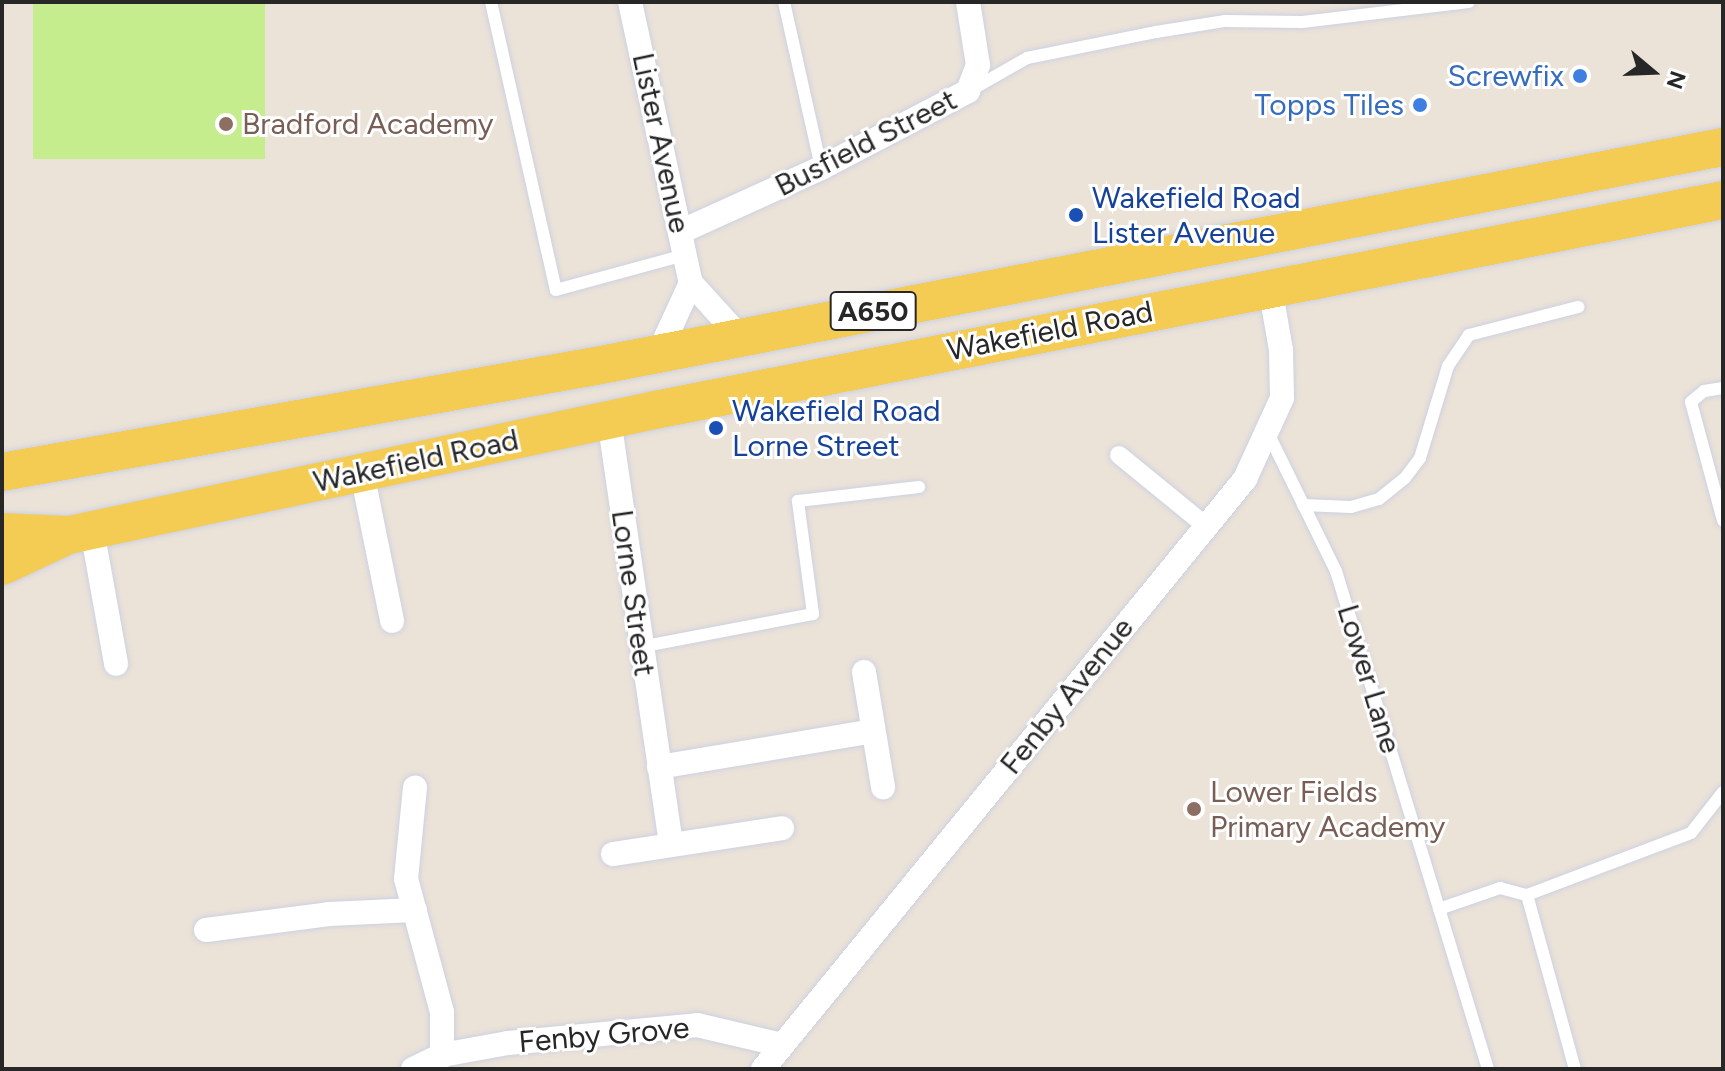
<!DOCTYPE html>
<style>
body{margin:0}
#map{position:relative;width:1725px;height:1071px;overflow:hidden;background:#ebe2d8;font-family:Figtree,sans-serif}
div>[style]{position:absolute}
[style*='--x']{left:calc(var(--x)*1px);top:calc(var(--y)*1px);width:calc(var(--w)*1px);rotate:calc(var(--a)*1deg)}
.pitch>*{inset:0;background:#c5ec8d;transform-origin:0 0}
.roads{filter:drop-shadow(0 0 2px #cdd1e1) drop-shadow(0 0 2px #cdd1e1)}
.service>*{height:12px;margin:-6px;padding:0 6px;transform-origin:6px;border-radius:6px;background:#fff}
.pedestrian>*{height:18px;margin:-9px;padding:0 9px;transform-origin:9px;border-radius:9px;background:#fff}
.minor>*{height:24px;margin:-12px;padding:0 12px;transform-origin:12px;border-radius:12px;background:#fff}
.primary>*{height:38px;margin:-19px;padding:0 19px;transform-origin:19px;border-radius:19px;background:#f4cc53}
.dots>*{width:22px;height:22px;translate:-50% -50%;box-sizing:border-box;border:4px solid #fff;border-radius:50%}
span{translate:-50% -50%;white-space:nowrap;text-align:center;line-height:1.15;-webkit-text-stroke:6px #fff;paint-order:stroke}
.shield-label span{padding:2px 6px;background:#fff;border:2px solid;border-radius:6px;-webkit-text-stroke-width:0}
.shield-label{font-size:28px;color:#272727;font-weight:700}
.shop-label{font-size:30px;color:#366cbe}
.right{translate:-100% -50%;text-align:right}
.education-label{font-size:30px;color:#785e54}
.left{translate:0 -50%;text-align:left}
.street-label{font-size:30px;color:#272727}
.transit-label{font-size:30px;color:#164399}
.frame{position:absolute;inset:0;border:4px solid #272727;pointer-events:none}
.north{position:absolute;left:1613px;top:32px;width:80px;height:80px;-webkit-text-stroke:6px #fff;paint-order:stroke;rotate:109deg;font-size:22px;font-weight:700;line-height:32px;text-align:center;color:#272727}
.north::after{content:'';display:block;margin:auto;width:28px;height:36px;background:#272727;clip-path:polygon(50% 0,100% 100%,50% 72%,0 100%)}
</style>
<div id="map">
<div class="pitch">
<i style="left:33px;top:2px;width:232px;height:157px"></i>
</div>
<div class="roads">
<div class="service">
<i style="--x:491;--y:2;--w:295;--a:77.3"></i>
<i style="--x:556;--y:290;--w:134;--a:-15.2"></i>
<i style="--x:784;--y:2;--w:170;--a:77.4"></i>
<i style="--x:971;--y:90;--w:64;--a:-29.7"></i>
<i style="--x:1027;--y:58;--w:132;--a:-11.4"></i>
<i style="--x:1156;--y:32;--w:70;--a:-9.1"></i>
<i style="--x:1225;--y:21;--w:77;--a:0.7"></i>
<i style="--x:1302;--y:22;--w:168;--a:-6.8"></i>
<i style="--x:1723;--y:388;--w:19;--a:171"></i>
<i style="--x:1704;--y:391;--w:17;--a:140"></i>
<i style="--x:1691;--y:402;--w:123;--a:74.9"></i>
<i style="--x:1269;--y:435;--w:152;--a:63.8"></i>
<i style="--x:1336;--y:571;--w:521;--a:73.03"></i>
<i style="--x:1303;--y:505;--w:48;--a:2.4"></i>
<i style="--x:1351;--y:507;--w:29;--a:-16"></i>
<i style="--x:1379;--y:499;--w:33;--a:-39"></i>
<i style="--x:1405;--y:478;--w:25;--a:-53"></i>
<i style="--x:1420;--y:458;--w:96;--a:-73.1"></i>
<i style="--x:1448;--y:366;--w:37;--a:-56"></i>
<i style="--x:1469;--y:335;--w:113;--a:-14.4"></i>
<i style="--x:640;--y:647;--w:176;--a:-10.8"></i>
<i style="--x:813;--y:614;--w:114;--a:-97.6"></i>
<i style="--x:798;--y:501;--w:122;--a:-6.6"></i>
<i style="--x:1527;--y:895;--w:175;--a:-20.7"></i>
<i style="--x:1691;--y:833;--w:52;--a:-52"></i>
<i style="--x:1439;--y:909;--w:65;--a:-19"></i>
<i style="--x:1500;--y:888;--w:28;--a:15"></i>
<i style="--x:1527;--y:895;--w:180;--a:74.6"></i>
</div>
<div class="pedestrian">
<i style="--x:1119;--y:455;--w:112;--a:39.2"></i>
</div>
<div class="minor">
<i style="--x:630;--y:2;--w:288;--a:77.8"></i>
<i style="--x:691;--y:283;--w:73;--a:47.8"></i>
<i style="--x:680;--y:232;--w:155;--a:-24.4"></i>
<i style="--x:821;--y:168;--w:166;--a:-27.6"></i>
<i style="--x:968;--y:91;--w:28;--a:-69"></i>
<i style="--x:978;--y:65;--w:64;--a:-99"></i>
<i style="--x:660;--y:350;--w:74;--a:-65.2"></i>
<i style="--x:609;--y:419;--w:430;--a:81.7"></i>
<i style="--x:362;--y:473;--w:151;--a:78.5"></i>
<i style="--x:92;--y:530;--w:136;--a:79.8"></i>
<i style="--x:864;--y:672;--w:117;--a:80.6"></i>
<i style="--x:659;--y:767;--w:217;--a:-9.5"></i>
<i style="--x:613;--y:854;--w:171;--a:-8.7"></i>
<i style="--x:206;--y:930;--w:124;--a:-7.4"></i>
<i style="--x:329;--y:914;--w:86;--a:-2.7"></i>
<i style="--x:413;--y:1069;--w:32;--a:-26"></i>
<i style="--x:442;--y:1055;--w:43;--a:-90"></i>
<i style="--x:442;--y:1012;--w:138;--a:-105.1"></i>
<i style="--x:406;--y:879;--w:92;--a:-84.4"></i>
<i style="--x:432;--y:1069;--w:17;--a:-54"></i>
<i style="--x:442;--y:1055;--w:67;--a:-10.3"></i>
<i style="--x:508;--y:1043;--w:190;--a:-5.4"></i>
<i style="--x:697;--y:1025;--w:87;--a:13.2"></i>
<i style="--x:763;--y:1069;--w:762;--a:-50.75"></i>
<i style="--x:1245;--y:479;--w:89;--a:-65.4"></i>
<i style="--x:1282;--y:398;--w:48;--a:-91.2"></i>
<i style="--x:1281;--y:350;--w:64;--a:-99.9"></i>
</div>
<div class="primary">
<i style="--x:2;--y:472;--w:608;--a:-10.13"></i>
<i style="--x:601;--y:365;--w:1143;--a:-11"></i>
<i style="--x:2;--y:532;--w:67;--a:2.6"></i>
<i style="--x:69;--y:535;--w:604;--a:-12.04"></i>
<i style="--x:660;--y:409;--w:1083;--a:-11.12"></i>
<i style="--x:2;--y:566;--w:66;--a:-25"></i>
</div>
</div>
<div class="dots">
<i style="left:1580px;top:76px;background:#3f7fe0"></i>
<i style="left:1420px;top:105px;background:#3f7fe0"></i>
<i style="left:226px;top:124px;background:#8d6e63"></i>
<i style="left:1076px;top:215px;background:#1a4fb4"></i>
<i style="left:716px;top:428px;background:#1a4fb4"></i>
<i style="left:1194px;top:809px;background:#8d6e63"></i>
</div>
<div class="shield-label">
<span style="left:873px;top:311px">A650</span>
</div>
<div class="shop-label">
<span class="right" style="left:1564px;top:76px">Screwfix</span>
<span class="right" style="left:1404px;top:105px">Topps Tiles</span>
</div>
<div class="education-label">
<span class="left" style="left:242px;top:124px">Bradford Academy</span>
<span class="left" style="left:1210px;top:809px">Lower Fields<br>Primary Academy</span>
</div>
<div class="street-label">
<span style="left:661px;top:143px;rotate:78deg">Lister Avenue</span>
<span style="left:866px;top:143px;rotate:-27deg">Busfield Street</span>
<span style="left:1050px;top:331px;rotate:-11deg">Wakefield Road</span>
<span style="left:416px;top:461px;rotate:-12deg">Wakefield Road</span>
<span style="left:633px;top:593px;rotate:82deg">Lorne Street</span>
<span style="left:1369px;top:679px;rotate:73deg">Lower Lane</span>
<span style="left:1067px;top:696px;rotate:-51deg">Fenby Avenue</span>
<span style="left:604px;top:1035px;rotate:-5deg">Fenby Grove</span>
</div>
<div class="transit-label">
<span class="left" style="left:1092px;top:215px">Wakefield Road<br>Lister Avenue</span>
<span class="left" style="left:732px;top:428px">Wakefield Road<br>Lorne Street</span>
</div>
<div class="frame"></div>
<div class="north">N</div>
</div>
